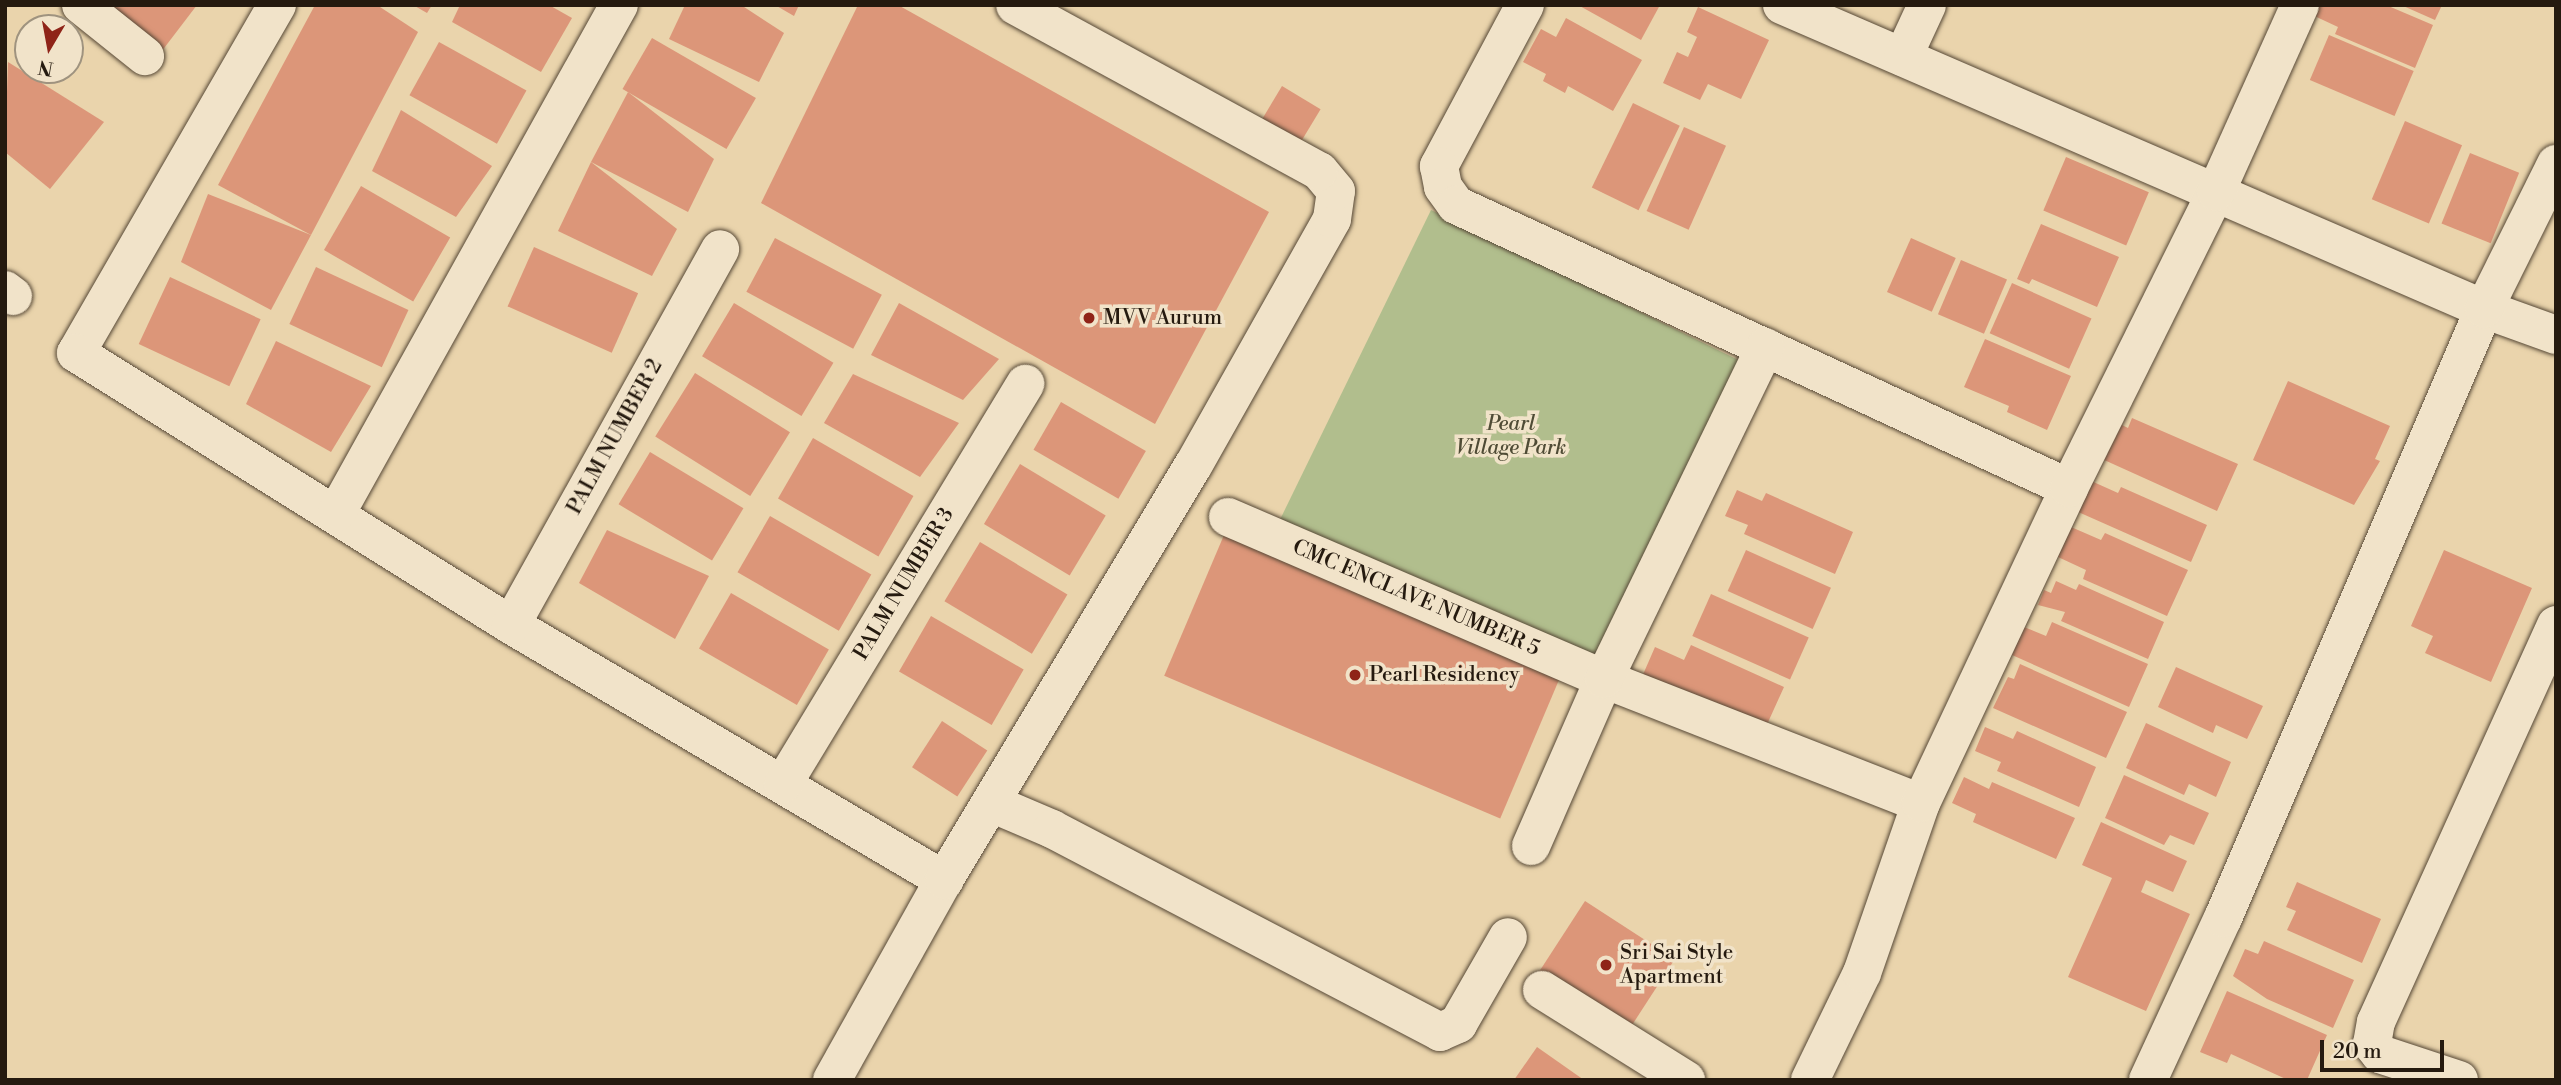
<!DOCTYPE html>
<style>
body{margin:0}
#map{position:relative;width:2561px;height:1085px;overflow:hidden;background:#ead4ac;font-family:"Libre Bodoni",serif}
div>[style]{position:absolute}
[style*='--x']{left:calc(var(--x)*1px);top:calc(var(--y)*1px);width:calc(var(--w)*1px);rotate:calc(var(--a)*1deg)}
.green>*{inset:0;background:#b1be8d;transform-origin:0 0}
.building>*{inset:0;background:#dc9679;transform-origin:0 0}
.roads{filter:drop-shadow(0 0 2px #564836) drop-shadow(0 0 2px #564836)}
.minor>*{height:38px;margin:-19px;padding:0 19px;transform-origin:19px;border-radius:19px;background:#f1e3c9}
.dots>*{width:19px;height:19px;translate:-50% -50%;box-sizing:border-box;border:4px solid #f1e3c9;border-radius:50%}
span{translate:-50% -50%;white-space:nowrap;text-align:center;line-height:1.15;-webkit-text-stroke:7px #f1e3c9;paint-order:stroke}
.poi-label{font-size:21px;color:#251a0f}
.left{translate:0 -50%;text-align:left}
.park-label{font-size:21px;color:#4f4b35;font-style:italic}
.street-label{font-size:21px;color:#251a0f}
.frame{position:absolute;inset:0;border:7px solid #251a0f;pointer-events:none}
.north{position:absolute;left:14px;top:14px;width:70px;height:70px;box-sizing:border-box;background:#f1e3c9;border:2px solid #9f937f;border-radius:50%;rotate:190deg;font-size:19px;font-weight:700;line-height:28px;text-align:center;color:#251a0f}
.north::after{content:'';display:block;margin:auto;width:24px;height:32px;background:#8f2418;clip-path:polygon(50% 0,100% 100%,50% 72%,0 100%)}
.scale{position:absolute;left:2320px;top:1040px;width:124px;height:32px;box-sizing:border-box;border:4px solid #251a0f;border-top:0;padding-left:9px;font-size:21px;line-height:24px;white-space:nowrap;color:#251a0f;-webkit-text-stroke:5px #f1e3c9;paint-order:stroke}
</style>
<div id="map">
<div class="green">
<i style="left:1431px;top:210px;width:342px;height:344px;rotate:26deg"></i>
</div>
<div class="building">
<i style="clip-path:polygon(87px 5px,197px 5px,155px 60px)"></i>
<i style="clip-path:polygon(315px 5px,377px 5px,418px 32px,311px 235px,218px 185px)"></i>
<i style="clip-path:polygon(413px 5px,432px 5px,427px 13px)"></i>
<i style="clip-path:polygon(460px 5px,549px 5px,572px 18px,541px 72px,452px 22px)"></i>
<i style="clip-path:polygon(685px 5px,741px 5px,784px 33px,759px 82px,669px 39px)"></i>
<i style="clip-path:polygon(775px 5px,799px 5px,794px 16px)"></i>
<i style="clip-path:polygon(858px 5px,898px 5px,1269px 212px,1155px 424px,761px 203px)"></i>
<i style="clip-path:polygon(1578px 5px,1660px 5px,1641px 40px)"></i>
<i style="clip-path:polygon(2311px 5px,2386px 5px,2433px 25px,2415px 68px,2335px 34px,2338px 27px,2308px 13px)"></i>
<i style="clip-path:polygon(2401px 5px,2442px 5px,2435px 20px)"></i>
<i style="clip-path:polygon(1698px 7px,1769px 40px,1741px 99px,1708px 84px,1700px 100px,1663px 83px,1677px 52px,1688px 57px,1697px 37px,1687px 32px)"></i>
<i style="clip-path:polygon(1566px 18px,1642px 60px,1613px 111px,1568px 86px,1565px 93px,1543px 81px,1546px 74px,1523px 62px,1541px 29px,1556px 37px)"></i>
<i style="left:2329px;top:35px;width:92px;height:49px;rotate:23deg"></i>
<i style="left:652px;top:38px;width:120px;height:59px;rotate:30deg"></i>
<i style="left:439px;top:42px;width:100px;height:61px;rotate:29deg"></i>
<i style="clip-path:polygon(8px 62px,104px 122px,50px 189px,5px 152px)"></i>
<i style="left:1282px;top:86px;width:45px;height:41px;rotate:31deg"></i>
<i style="clip-path:polygon(628px 92px,714px 159px,688px 212px,591px 162px)"></i>
<i style="left:1633px;top:103px;width:52px;height:94px;rotate:26deg"></i>
<i style="clip-path:polygon(401px 110px,492px 166px,456px 217px,372px 171px)"></i>
<i style="left:2405px;top:121px;width:62px;height:85px;rotate:23deg"></i>
<i style="left:1684px;top:127px;width:46px;height:92px;rotate:24deg"></i>
<i style="left:2470px;top:153px;width:53px;height:76px;rotate:22deg"></i>
<i style="left:2066px;top:157px;width:90px;height:58px;rotate:23deg"></i>
<i style="clip-path:polygon(591px 162px,677px 229px,652px 276px,558px 231px)"></i>
<i style="left:361px;top:186px;width:103px;height:74px;rotate:30deg"></i>
<i style="clip-path:polygon(208px 194px,311px 235px,271px 310px,181px 262px)"></i>
<i style="clip-path:polygon(2041px 224px,2119px 257px,2097px 307px,2032px 279px,2029px 284px,2017px 279px)"></i>
<i style="left:775px;top:238px;width:121px;height:61px;rotate:28deg"></i>
<i style="left:1911px;top:238px;width:49px;height:59px;rotate:24deg"></i>
<i style="left:534px;top:247px;width:114px;height:65px;rotate:24deg"></i>
<i style="left:1961px;top:260px;width:50px;height:59px;rotate:23deg"></i>
<i style="left:316px;top:267px;width:102px;height:63px;rotate:25deg"></i>
<i style="left:170px;top:277px;width:100px;height:74px;rotate:25deg"></i>
<i style="left:2012px;top:283px;width:87px;height:55px;rotate:24deg"></i>
<i style="left:734px;top:303px;width:116px;height:62px;rotate:31deg"></i>
<i style="clip-path:polygon(899px 303px,999px 359px,963px 400px,871px 355px)"></i>
<i style="clip-path:polygon(1985px 339px,2071px 376px,2047px 430px,2007px 412px,2009px 406px,1964px 387px)"></i>
<i style="clip-path:polygon(276px 341px,371px 386px,331px 452px,246px 404px)"></i>
<i style="left:695px;top:373px;width:112px;height:75px;rotate:32deg"></i>
<i style="clip-path:polygon(853px 374px,959px 423px,920px 477px,824px 423px)"></i>
<i style="clip-path:polygon(2288px 381px,2390px 426px,2375px 459px,2380px 461px,2354px 505px,2253px 460px)"></i>
<i style="left:1061px;top:402px;width:98px;height:55px;rotate:30deg"></i>
<i style="clip-path:polygon(2132px 418px,2238px 464px,2217px 511px,2102px 459px,2118px 423px,2128px 428px)"></i>
<i style="left:813px;top:438px;width:116px;height:70px;rotate:30deg"></i>
<i style="left:650px;top:452px;width:109px;height:61px;rotate:31deg"></i>
<i style="left:1020px;top:464px;width:100px;height:70px;rotate:31deg"></i>
<i style="clip-path:polygon(2089px 480px,2118px 493px,2121px 487px,2207px 525px,2191px 562px,2076px 511px)"></i>
<i style="clip-path:polygon(1737px 490px,1762px 501px,1766px 493px,1853px 532px,1835px 574px,1744px 534px,1748px 525px,1725px 516px)"></i>
<i style="left:770px;top:516px;width:117px;height:65px;rotate:30deg"></i>
<i style="clip-path:polygon(2071px 527px,2101px 540px,2105px 533px,2188px 570px,2167px 616px,2083px 579px,2086px 570px,2058px 557px)"></i>
<i style="clip-path:polygon(607px 530px,709px 576px,675px 639px,579px 583px)"></i>
<i style="left:1224px;top:535px;width:365px;height:153px;rotate:23deg"></i>
<i style="left:980px;top:542px;width:102px;height:69px;rotate:31deg"></i>
<i style="left:1746px;top:550px;width:93px;height:45px;rotate:24deg"></i>
<i style="clip-path:polygon(2444px 550px,2532px 588px,2491px 682px,2425px 653px,2433px 636px,2411px 626px)"></i>
<i style="clip-path:polygon(2056px 581px,2076px 590px,2079px 584px,2164px 622px,2148px 659px,2061px 621px,2065px 612px,2038px 605px,2044px 590px,2051px 593px)"></i>
<i style="left:731px;top:593px;width:113px;height:64px;rotate:30deg"></i>
<i style="left:1711px;top:594px;width:107px;height:46px;rotate:24deg"></i>
<i style="left:931px;top:616px;width:107px;height:64px;rotate:30deg"></i>
<i style="clip-path:polygon(2052px 622px,2148px 664px,2129px 707px,2012px 655px,2024px 627px,2046px 636px)"></i>
<i style="clip-path:polygon(1691px 645px,1784px 687px,1760px 740px,1638px 686px,1655px 647px,1684px 660px)"></i>
<i style="clip-path:polygon(2020px 664px,2127px 712px,2106px 758px,1993px 708px,2008px 677px,2014px 679px)"></i>
<i style="clip-path:polygon(2176px 667px,2263px 706px,2247px 739px,2216px 725px,2213px 733px,2158px 707px)"></i>
<i style="left:942px;top:721px;width:54px;height:55px;rotate:33deg"></i>
<i style="clip-path:polygon(2146px 723px,2231px 762px,2216px 797px,2189px 784px,2184px 795px,2126px 768px)"></i>
<i style="clip-path:polygon(1985px 727px,2013px 739px,2017px 731px,2096px 767px,2079px 807px,1997px 771px,2001px 762px,1975px 751px)"></i>
<i style="clip-path:polygon(2124px 775px,2209px 813px,2194px 845px,2170px 835px,2164px 845px,2105px 818px)"></i>
<i style="clip-path:polygon(1964px 777px,1989px 789px,1992px 782px,2075px 818px,2056px 859px,1973px 822px,1976px 814px,1952px 803px)"></i>
<i style="clip-path:polygon(2101px 822px,2187px 861px,2173px 892px,2146px 880px,2141px 892px,2190px 914px,2146px 1011px,2068px 977px,2112px 878px,2082px 865px)"></i>
<i style="clip-path:polygon(2297px 882px,2381px 919px,2362px 963px,2287px 930px,2296px 911px,2286px 907px)"></i>
<i style="left:1585px;top:901px;width:107px;height:84px;rotate:33deg"></i>
<i style="clip-path:polygon(2264px 941px,2354px 980px,2333px 1028px,2267px 999px,2233px 976px,2245px 949px,2258px 954px)"></i>
<i style="clip-path:polygon(2227px 991px,2327px 1035px,2307px 1080px,2288px 1080px,2231px 1054px,2227px 1063px,2200px 1052px)"></i>
<i style="clip-path:polygon(1537px 1047px,1584px 1080px,1514px 1080px)"></i>
</div>
<div class="roads">
<div class="minor">
<i style="--x:81;--y:5;--w:82;--a:38.6"></i>
<i style="--x:277;--y:5;--w:402;--a:120"></i>
<i style="--x:76;--y:353;--w:513;--a:32.02"></i>
<i style="--x:511;--y:625;--w:503;--a:30.49"></i>
<i style="--x:1525;--y:5;--w:183;--a:118.1"></i>
<i style="--x:1439;--y:166;--w:21;--a:79"></i>
<i style="--x:1443;--y:187;--w:22;--a:54"></i>
<i style="--x:1456;--y:205;--w:675;--a:24.78"></i>
<i style="--x:1782;--y:5;--w:765;--a:23.41"></i>
<i style="--x:2484;--y:309;--w:77;--a:19.9"></i>
<i style="--x:1903;--y:57;--w:57;--a:-65.2"></i>
<i style="--x:5;--y:290;--w:10;--a:37"></i>
<i style="--x:337;--y:512;--w:580;--a:-60.92"></i>
<i style="--x:1228;--y:517;--w:409;--a:23.3"></i>
<i style="--x:1604;--y:679;--w:340;--a:21.4"></i>
<i style="--x:511;--y:625;--w:430;--a:-60.9"></i>
<i style="--x:783;--y:784;--w:468;--a:-58.8"></i>
<i style="--x:991;--y:803;--w:66;--a:23.1"></i>
<i style="--x:1052;--y:829;--w:438;--a:27.6"></i>
<i style="--x:1440;--y:1032;--w:20;--a:-24"></i>
<i style="--x:1458;--y:1024;--w:100;--a:-60.1"></i>
<i style="--x:1531;--y:846;--w:182;--a:-66.4"></i>
<i style="--x:1604;--y:679;--w:369;--a:-64.1"></i>
<i style="--x:1542;--y:990;--w:170;--a:32"></i>
<i style="--x:832;--y:1080;--w:229;--a:-60.8"></i>
<i style="--x:944;--y:880;--w:483;--a:-59"></i>
<i style="--x:1193;--y:466;--w:283;--a:-60.6"></i>
<i style="--x:1332;--y:219;--w:28;--a:-82"></i>
<i style="--x:1336;--y:191;--w:26;--a:-130"></i>
<i style="--x:1319;--y:171;--w:346;--a:-151.4"></i>
<i style="--x:1810;--y:1080;--w:119;--a:-64.1"></i>
<i style="--x:1862;--y:973;--w:180;--a:-70.9"></i>
<i style="--x:1921;--y:803;--w:348;--a:-64.8"></i>
<i style="--x:2069;--y:488;--w:330;--a:-63.6"></i>
<i style="--x:2216;--y:192;--w:205;--a:-65.8"></i>
<i style="--x:2148;--y:1080;--w:179;--a:-65.2"></i>
<i style="--x:2223;--y:918;--w:663;--a:-66.8"></i>
<i style="--x:2484;--y:309;--w:162;--a:-63.6"></i>
<i style="--x:2459;--y:1080;--w:83;--a:-161.8"></i>
<i style="--x:2380;--y:1054;--w:13;--a:-129"></i>
<i style="--x:2372;--y:1044;--w:22;--a:-80"></i>
<i style="--x:2376;--y:1022;--w:436;--a:-65.6"></i>
</div>
</div>
<div class="dots">
<i style="left:1089px;top:318px;background:#8f2418"></i>
<i style="left:1355px;top:675px;background:#8f2418"></i>
<i style="left:1606px;top:965px;background:#8f2418"></i>
</div>
<div class="poi-label">
<span class="left" style="left:1103px;top:318px">MVV Aurum</span>
<span class="left" style="left:1369px;top:675px">Pearl Residency</span>
<span class="left" style="left:1620px;top:965px">Sri Sai Style<br>Apartment</span>
</div>
<div class="park-label">
<span style="left:1511px;top:436px">Pearl<br>Village Park</span>
</div>
<div class="street-label">
<span style="left:615px;top:437px;rotate:-61deg">PALM NUMBER 2</span>
<span style="left:904px;top:584px;rotate:-59deg">PALM NUMBER 3</span>
<span style="left:1416px;top:598px;rotate:23deg">CMC ENCLAVE NUMBER 5</span>
</div>
<div class="frame"></div>
<div class="north">N</div>
<div class="scale">20 m</div>
</div>
